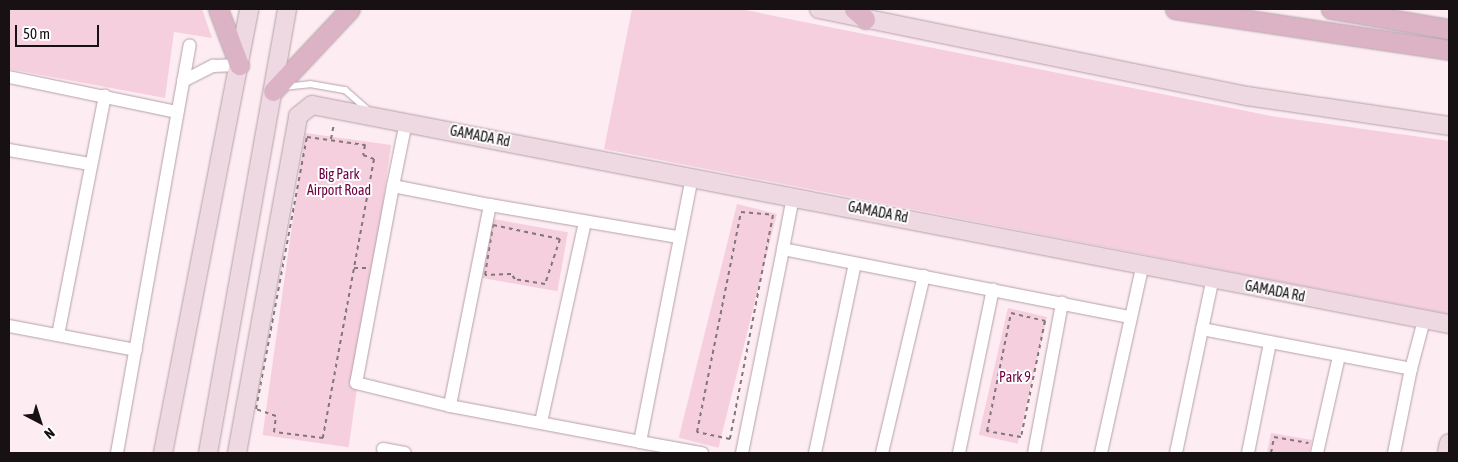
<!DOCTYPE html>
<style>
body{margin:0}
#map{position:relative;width:1458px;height:462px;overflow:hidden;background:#fdecf2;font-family:"Asap Condensed",sans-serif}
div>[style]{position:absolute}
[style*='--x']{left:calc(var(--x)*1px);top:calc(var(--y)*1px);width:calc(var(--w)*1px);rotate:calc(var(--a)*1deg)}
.green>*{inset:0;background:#f5cfde;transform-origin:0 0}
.path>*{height:2px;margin-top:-1px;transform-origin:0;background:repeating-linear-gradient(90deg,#81767a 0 4px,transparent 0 8px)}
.roads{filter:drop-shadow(0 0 1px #b4a1a8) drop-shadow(0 0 1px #b4a1a8)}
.lane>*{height:6px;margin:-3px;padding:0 3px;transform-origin:3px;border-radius:3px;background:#fff}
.street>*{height:12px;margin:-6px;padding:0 6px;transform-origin:6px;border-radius:6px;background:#fff}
.secondary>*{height:18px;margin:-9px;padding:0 9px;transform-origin:9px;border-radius:9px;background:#eed9e2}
.primary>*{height:19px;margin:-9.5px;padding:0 9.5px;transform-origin:9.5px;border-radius:9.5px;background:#dcb3c5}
span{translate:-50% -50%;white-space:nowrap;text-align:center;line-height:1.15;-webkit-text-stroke:4px #fff;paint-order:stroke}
.street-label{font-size:14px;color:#181114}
.park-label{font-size:14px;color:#6e0042}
.frame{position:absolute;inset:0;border:10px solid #181114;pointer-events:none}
.north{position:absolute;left:15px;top:397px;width:50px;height:50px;-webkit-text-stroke:4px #fff;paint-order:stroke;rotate:140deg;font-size:14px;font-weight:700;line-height:20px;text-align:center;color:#181114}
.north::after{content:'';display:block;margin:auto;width:18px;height:22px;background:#181114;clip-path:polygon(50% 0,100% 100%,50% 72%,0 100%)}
.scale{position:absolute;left:15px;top:25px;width:84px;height:22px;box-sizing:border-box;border:2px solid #181114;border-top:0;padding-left:6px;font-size:15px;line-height:18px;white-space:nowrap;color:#181114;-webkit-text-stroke:4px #fff;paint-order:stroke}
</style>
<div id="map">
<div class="green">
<i style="clip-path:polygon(9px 9px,202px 9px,212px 38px,174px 32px,165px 98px,9px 69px)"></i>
<i style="clip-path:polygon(632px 9px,740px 9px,1271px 116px,1449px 141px,1449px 314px,604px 149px)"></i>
<i style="left:305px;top:133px;width:87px;height:305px;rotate:8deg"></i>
<i style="left:737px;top:204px;width:41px;height:241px;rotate:14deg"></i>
<i style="left:493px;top:219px;width:76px;height:60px;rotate:10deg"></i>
<i style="left:1008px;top:308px;width:40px;height:130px;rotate:13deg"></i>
<i style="clip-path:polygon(1271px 433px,1312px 440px,1309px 453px,1267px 453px)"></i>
</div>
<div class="path">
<i style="--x:307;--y:137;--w:59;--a:7.9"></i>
<i style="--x:365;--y:145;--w:10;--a:101"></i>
<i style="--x:363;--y:155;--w:12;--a:20"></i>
<i style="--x:374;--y:159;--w:284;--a:100.4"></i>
<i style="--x:323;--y:438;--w:49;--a:-173"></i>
<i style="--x:274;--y:432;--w:16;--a:-83"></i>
<i style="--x:276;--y:416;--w:21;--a:-161"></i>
<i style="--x:256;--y:409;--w:277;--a:-79.4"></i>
<i style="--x:331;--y:139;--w:15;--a:-79"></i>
<i style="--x:741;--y:212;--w:32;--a:5"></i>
<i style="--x:773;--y:215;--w:228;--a:100.9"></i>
<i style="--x:730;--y:439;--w:34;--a:-168"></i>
<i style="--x:697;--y:432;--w:224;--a:-78.7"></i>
<i style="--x:493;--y:225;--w:68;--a:11.8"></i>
<i style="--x:560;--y:239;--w:47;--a:108.4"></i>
<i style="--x:545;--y:284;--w:30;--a:-171"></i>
<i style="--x:515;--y:279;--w:6;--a:-129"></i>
<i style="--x:511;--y:274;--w:26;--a:178"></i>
<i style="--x:485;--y:275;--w:51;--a:-80.9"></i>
<i style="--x:354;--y:268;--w:13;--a:0"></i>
<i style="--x:1011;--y:313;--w:35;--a:13"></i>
<i style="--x:1045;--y:321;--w:118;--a:101.7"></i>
<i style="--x:1021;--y:437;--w:35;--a:-170"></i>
<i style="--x:987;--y:431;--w:120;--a:-78.5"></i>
<i style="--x:1271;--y:453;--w:16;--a:-79"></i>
<i style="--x:1274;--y:437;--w:35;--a:10"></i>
</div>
<div class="roads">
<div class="lane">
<i style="--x:283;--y:87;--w:27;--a:-6"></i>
<i style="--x:310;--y:84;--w:36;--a:10"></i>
<i style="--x:345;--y:90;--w:35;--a:41"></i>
</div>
<div class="street">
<i style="--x:9;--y:77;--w:172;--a:11.8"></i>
<i style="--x:183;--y:81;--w:34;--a:-27"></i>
<i style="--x:213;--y:66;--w:26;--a:-2"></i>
<i style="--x:406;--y:122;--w:65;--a:101.5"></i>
<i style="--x:393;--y:186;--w:99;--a:11.1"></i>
<i style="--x:490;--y:205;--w:205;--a:101.3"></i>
<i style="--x:450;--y:406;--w:193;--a:10.7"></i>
<i style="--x:640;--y:442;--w:271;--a:-78.9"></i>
<i style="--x:9;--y:150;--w:82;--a:9.8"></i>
<i style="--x:393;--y:186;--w:200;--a:100.6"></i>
<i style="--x:356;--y:383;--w:97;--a:13.7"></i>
<i style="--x:793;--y:197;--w:53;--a:100.9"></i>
<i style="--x:783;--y:249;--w:354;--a:11.1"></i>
<i style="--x:490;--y:205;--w:191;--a:9.7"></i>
<i style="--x:9;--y:326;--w:129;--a:10.7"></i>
<i style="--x:1202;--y:329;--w:213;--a:10.8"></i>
<i style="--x:1411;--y:369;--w:51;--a:-75.1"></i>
<i style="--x:58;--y:335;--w:244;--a:-78.9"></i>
<i style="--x:541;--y:422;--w:205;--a:-77.6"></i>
<i style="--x:640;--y:442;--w:63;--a:10.1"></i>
<i style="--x:383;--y:449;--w:22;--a:10"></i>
<i style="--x:117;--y:453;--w:414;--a:-79.9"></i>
<i style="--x:742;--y:453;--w:208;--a:-78.6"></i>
<i style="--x:815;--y:453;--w:193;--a:-78.1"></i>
<i style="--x:882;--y:453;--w:182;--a:-76.7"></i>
<i style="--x:959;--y:453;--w:167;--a:-78.3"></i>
<i style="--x:1034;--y:453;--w:153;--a:-79.4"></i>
<i style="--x:1101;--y:453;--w:195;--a:-77.5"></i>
<i style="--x:1176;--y:453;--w:179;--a:-78.1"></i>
<i style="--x:1248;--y:453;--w:112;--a:-78.7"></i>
<i style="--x:1317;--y:453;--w:99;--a:-77.2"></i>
<i style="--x:1394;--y:453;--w:86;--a:-78.6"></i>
</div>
<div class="secondary">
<i style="--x:819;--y:9;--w:437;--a:11.5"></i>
<i style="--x:1247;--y:96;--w:204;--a:8.4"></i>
<i style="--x:163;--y:453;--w:452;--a:-79"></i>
<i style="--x:208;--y:453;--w:451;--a:-79.9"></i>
<i style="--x:237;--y:453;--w:342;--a:-79.7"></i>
<i style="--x:298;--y:116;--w:18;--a:-38"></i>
<i style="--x:312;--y:105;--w:1158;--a:10.9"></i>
<i style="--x:1447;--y:453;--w:10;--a:-79"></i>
</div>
<div class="primary">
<i style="--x:218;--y:9;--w:60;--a:69.4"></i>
<i style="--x:854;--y:9;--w:15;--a:42"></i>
<i style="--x:1175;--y:9;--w:277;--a:8.5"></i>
<i style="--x:1331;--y:9;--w:120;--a:9.6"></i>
<i style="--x:273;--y:91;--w:112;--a:-46.8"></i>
</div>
</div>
<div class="street-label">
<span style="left:480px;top:136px;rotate:11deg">GAMADA Rd</span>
<span style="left:878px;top:212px;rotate:11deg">GAMADA Rd</span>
<span style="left:1275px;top:291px;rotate:11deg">GAMADA Rd</span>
</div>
<div class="park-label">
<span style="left:339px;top:182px">Big Park<br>Airport Road</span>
<span style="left:1015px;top:377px">Park 9</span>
</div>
<div class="frame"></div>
<div class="north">N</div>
<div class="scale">50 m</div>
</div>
